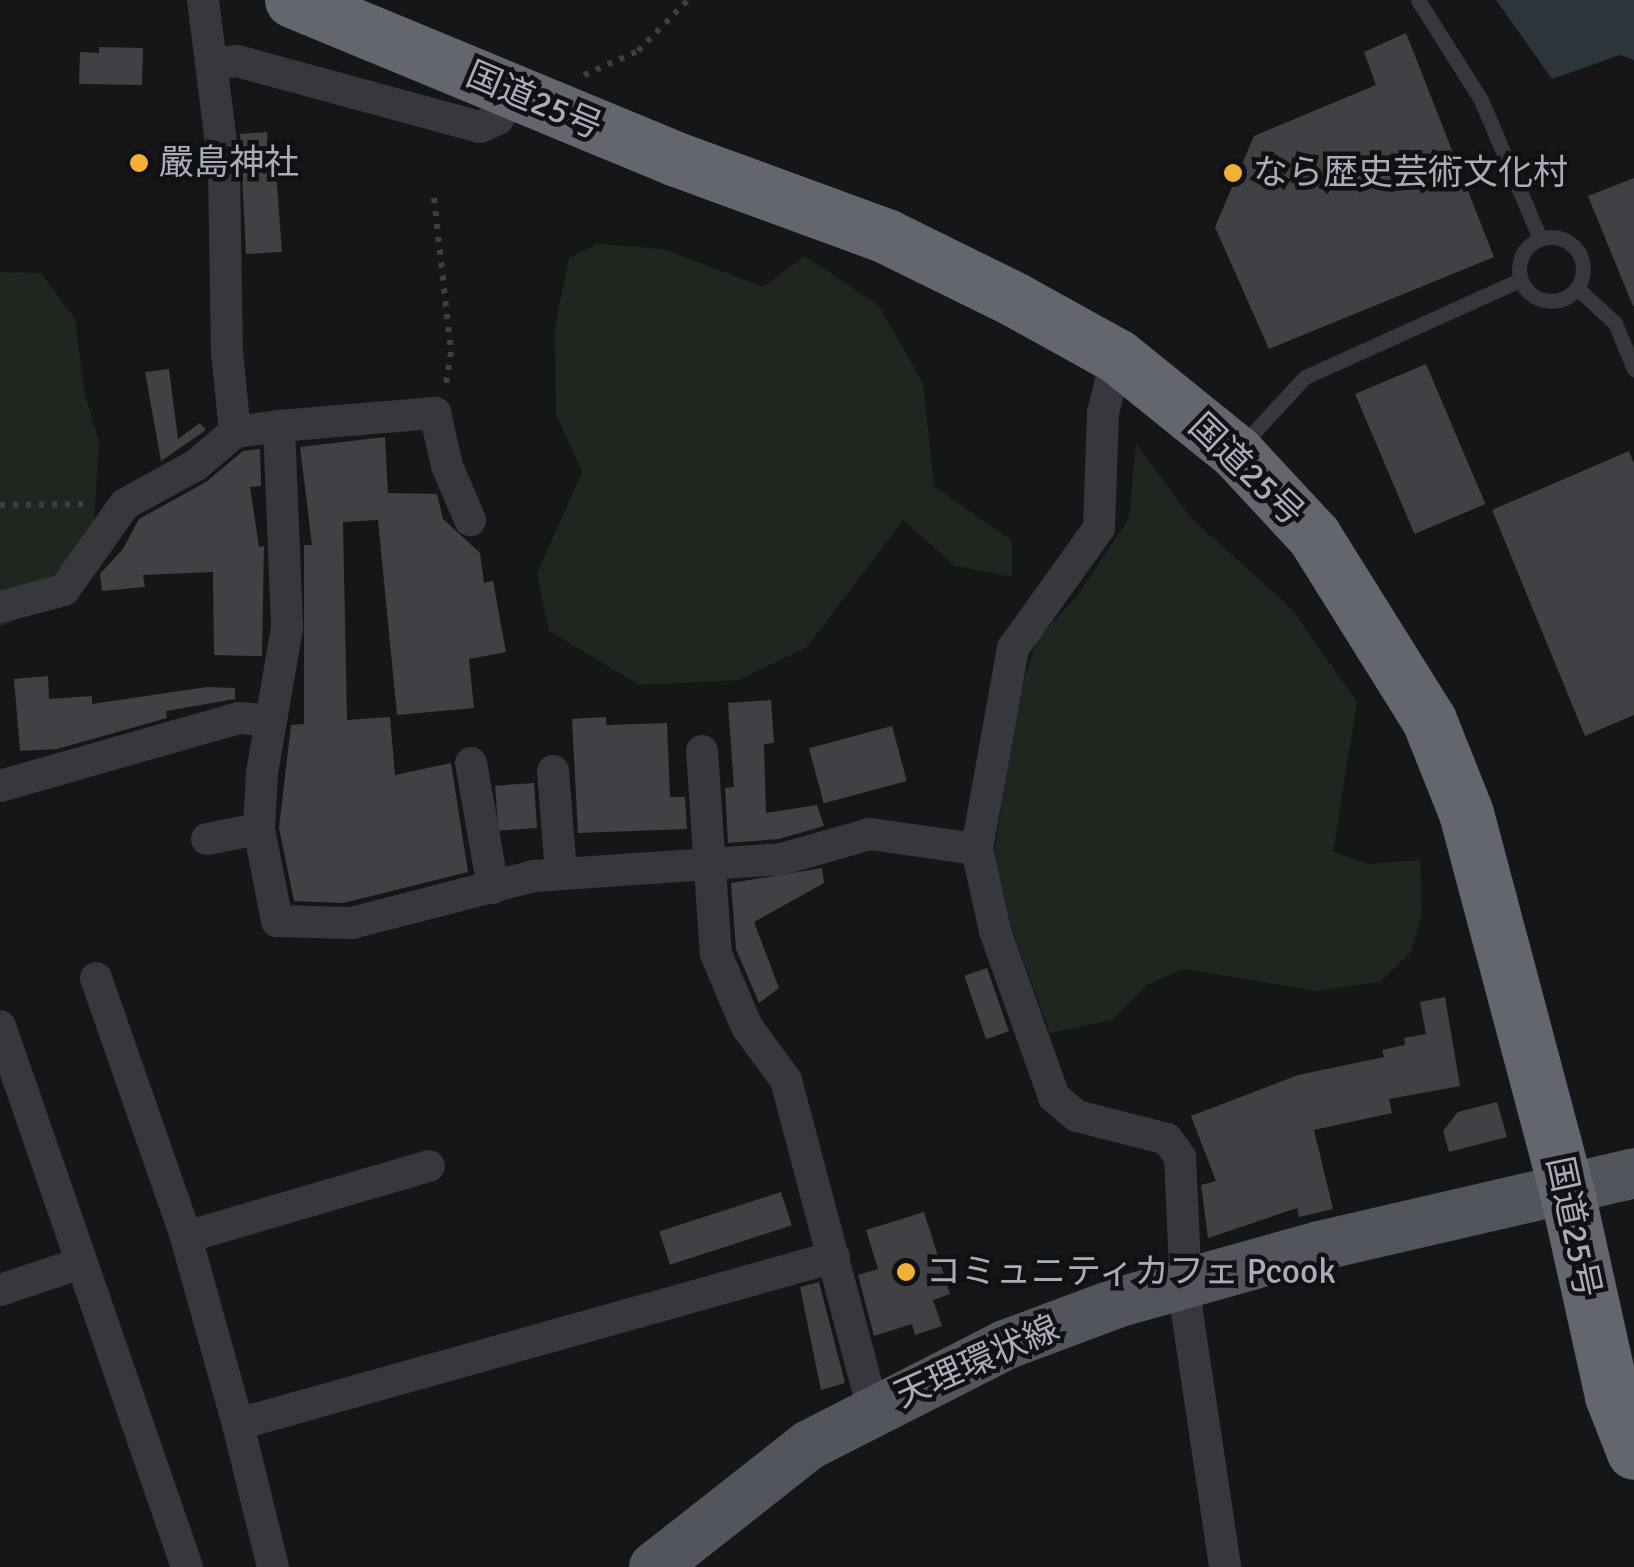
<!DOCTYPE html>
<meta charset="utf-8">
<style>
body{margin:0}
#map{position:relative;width:1634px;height:1567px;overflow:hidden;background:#161618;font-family:Signika,"Noto Sans JP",sans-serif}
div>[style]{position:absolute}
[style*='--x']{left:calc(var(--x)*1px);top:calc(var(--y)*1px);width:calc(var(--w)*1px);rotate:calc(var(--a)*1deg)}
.green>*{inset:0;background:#1e261f}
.water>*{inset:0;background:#2c353c}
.building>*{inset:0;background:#404145;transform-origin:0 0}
.path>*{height:6px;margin-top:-3px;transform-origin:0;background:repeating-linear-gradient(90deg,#3d3f44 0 5px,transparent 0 13px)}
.lane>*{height:15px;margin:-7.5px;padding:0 7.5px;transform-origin:7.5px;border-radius:7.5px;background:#37383d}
.lane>.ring{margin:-7.5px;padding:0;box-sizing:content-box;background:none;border:15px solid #37383d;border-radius:50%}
.street>*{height:32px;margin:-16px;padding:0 16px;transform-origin:16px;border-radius:16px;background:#37383d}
.primary>*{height:50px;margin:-25px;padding:0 25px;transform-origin:25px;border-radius:25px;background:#53555c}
.highway>*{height:55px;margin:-27.5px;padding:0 27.5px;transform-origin:27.5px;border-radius:27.5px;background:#63666e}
.dots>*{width:28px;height:28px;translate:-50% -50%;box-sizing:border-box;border:5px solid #111113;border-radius:50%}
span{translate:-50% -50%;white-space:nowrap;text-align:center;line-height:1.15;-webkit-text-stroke:9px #111113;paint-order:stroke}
.street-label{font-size:35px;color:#a8adb8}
.poi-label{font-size:35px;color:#a8adb8}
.left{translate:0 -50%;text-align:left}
</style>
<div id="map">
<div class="green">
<i style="clip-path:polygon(597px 244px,663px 249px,763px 287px,805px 256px,879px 306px,923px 383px,934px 486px,1012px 541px,1012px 577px,955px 566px,903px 520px,807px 647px,739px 680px,639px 685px,549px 631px,537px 574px,582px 472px,556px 414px,555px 326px,569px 258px)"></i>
<i style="clip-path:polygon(0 272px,41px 273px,75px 319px,84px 391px,99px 442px,92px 549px,47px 605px,0 627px)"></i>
<i style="clip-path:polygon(1136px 444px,1191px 518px,1291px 608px,1357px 702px,1333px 852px,1369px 864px,1420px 860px,1422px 912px,1411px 952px,1380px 982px,1316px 991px,1184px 969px,1146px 985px,1112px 1020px,1050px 1033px,991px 872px,1018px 698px,1037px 640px,1078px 595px,1129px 518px)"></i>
</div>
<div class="water">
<i style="clip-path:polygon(1496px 0,1634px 0,1634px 60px,1620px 55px,1552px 79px)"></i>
</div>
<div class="building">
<i style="clip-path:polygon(1406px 33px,1494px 257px,1269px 349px,1215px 227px,1254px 136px,1376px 85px,1364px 52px)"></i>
<i style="clip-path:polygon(99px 47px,143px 48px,142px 85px,79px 84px,80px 52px,99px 53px)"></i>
<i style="clip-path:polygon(267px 132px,268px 144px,274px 144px,282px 252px,246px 254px,240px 134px)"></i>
<i style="clip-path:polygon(1634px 178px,1634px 306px,1633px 306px,1588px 196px)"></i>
<i style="left:1426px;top:364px;width:152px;height:77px;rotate:67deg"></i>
<i style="clip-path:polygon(169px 369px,178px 439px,200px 423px,206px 430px,161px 461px,145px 372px)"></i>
<i style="clip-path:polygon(385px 437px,388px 493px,437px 494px,443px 519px,480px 553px,484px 583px,493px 581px,506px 652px,469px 659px,474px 708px,397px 715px,378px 520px,343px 522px,347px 720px,390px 717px,395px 775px,451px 763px,468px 872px,343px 903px,294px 901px,279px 828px,291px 725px,304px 724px,304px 545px,312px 545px,300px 447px)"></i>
<i style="clip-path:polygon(260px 449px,261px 486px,250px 487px,259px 547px,264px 546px,262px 656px,214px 655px,213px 572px,143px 575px,145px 587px,102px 591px,100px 574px,123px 549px,139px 519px,206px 482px,243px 451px)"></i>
<i style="clip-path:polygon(1629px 451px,1634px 464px,1634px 715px,1585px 736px,1492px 510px)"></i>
<i style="clip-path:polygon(48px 676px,49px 699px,92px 696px,92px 704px,207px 687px,235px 688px,235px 699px,166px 711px,167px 718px,57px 749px,20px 751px,14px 679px)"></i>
<i style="clip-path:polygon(771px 700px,774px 743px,764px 744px,766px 813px,817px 805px,824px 826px,779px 839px,728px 843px,725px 788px,734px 787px,728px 703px)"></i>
<i style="clip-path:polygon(606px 717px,606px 725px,667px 723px,670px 797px,685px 797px,687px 829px,578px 833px,572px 719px)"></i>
<i style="left:892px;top:726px;width:57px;height:86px;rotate:75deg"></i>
<i style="left:534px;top:783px;width:45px;height:39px;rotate:86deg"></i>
<i style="clip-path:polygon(822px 868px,824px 883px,754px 922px,779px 988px,759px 1003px,736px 949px,731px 883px)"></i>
<i style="left:987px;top:968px;width:67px;height:24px;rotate:71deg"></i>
<i style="clip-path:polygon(1445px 997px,1460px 1086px,1389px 1099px,1392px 1113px,1314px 1130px,1333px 1209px,1299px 1217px,1297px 1208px,1208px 1238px,1201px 1185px,1216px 1181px,1191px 1116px,1298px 1075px,1384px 1057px,1382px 1050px,1405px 1045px,1404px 1038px,1426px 1034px,1420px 1002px)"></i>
<i style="clip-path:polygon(1497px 1102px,1507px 1137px,1449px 1152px,1443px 1131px,1458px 1112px)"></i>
<i style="left:781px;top:1192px;width:35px;height:128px;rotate:72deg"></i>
<i style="clip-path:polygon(924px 1212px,950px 1294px,933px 1300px,942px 1326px,915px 1335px,912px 1324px,874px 1336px,858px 1275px,878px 1269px,866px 1230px)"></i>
<i style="clip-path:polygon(819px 1282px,845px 1383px,821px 1390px,800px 1287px)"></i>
</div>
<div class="path">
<i style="--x:584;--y:75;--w:59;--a:-24"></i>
<i style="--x:638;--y:51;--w:71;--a:-45.6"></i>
<i style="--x:434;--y:198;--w:155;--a:83.7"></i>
<i style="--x:451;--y:352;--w:36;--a:99"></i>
<i style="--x:0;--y:505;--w:89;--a:-0.6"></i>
</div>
<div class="lane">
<i style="--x:1418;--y:0;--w:118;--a:57.8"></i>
<i style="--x:1481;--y:100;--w:150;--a:66.9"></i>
<i class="ring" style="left:1519px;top:237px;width:49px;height:49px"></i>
<i style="--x:1577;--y:288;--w:52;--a:42.6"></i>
<i style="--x:1615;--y:323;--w:50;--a:67.6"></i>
<i style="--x:1242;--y:445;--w:93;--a:-47.2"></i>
<i style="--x:1305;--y:377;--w:236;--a:-24.3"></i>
</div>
<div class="street">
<i style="--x:203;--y:0;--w:168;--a:82.8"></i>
<i style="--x:224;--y:167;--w:185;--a:89.1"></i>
<i style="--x:227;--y:352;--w:80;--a:84.3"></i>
<i style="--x:211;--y:63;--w:26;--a:-4"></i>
<i style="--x:237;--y:61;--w:252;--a:15.2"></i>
<i style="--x:480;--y:127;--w:20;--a:-24"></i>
<i style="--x:498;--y:119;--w:30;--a:-63"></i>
<i style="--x:1117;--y:356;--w:59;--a:103.8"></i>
<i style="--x:1103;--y:413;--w:115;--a:92"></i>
<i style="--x:1099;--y:528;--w:148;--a:125.6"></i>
<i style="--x:1013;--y:648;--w:204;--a:100.2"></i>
<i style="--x:977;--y:849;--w:84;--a:77.6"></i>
<i style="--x:995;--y:931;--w:176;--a:70.4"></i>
<i style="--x:1054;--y:1097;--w:30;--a:40"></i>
<i style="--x:1077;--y:1116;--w:93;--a:14.3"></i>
<i style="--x:1167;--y:1139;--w:22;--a:54"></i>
<i style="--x:1180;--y:1157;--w:155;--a:87.4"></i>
<i style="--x:1187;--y:1312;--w:258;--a:81.5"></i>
<i style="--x:279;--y:426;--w:157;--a:-4.8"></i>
<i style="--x:435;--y:413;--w:54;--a:77.2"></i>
<i style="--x:447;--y:466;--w:59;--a:66.9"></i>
<i style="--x:0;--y:607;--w:66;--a:-14.9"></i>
<i style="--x:64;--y:590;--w:105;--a:-54.7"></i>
<i style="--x:125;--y:504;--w:81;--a:-28.8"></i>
<i style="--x:196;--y:465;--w:51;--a:-40.2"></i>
<i style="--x:235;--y:432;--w:44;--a:-7.8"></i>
<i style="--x:279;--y:426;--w:202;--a:87.7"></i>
<i style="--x:287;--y:628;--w:147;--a:99.8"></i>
<i style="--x:262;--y:773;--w:56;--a:93.1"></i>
<i style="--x:259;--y:829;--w:94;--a:78.9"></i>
<i style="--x:277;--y:921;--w:75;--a:1.5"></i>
<i style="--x:352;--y:923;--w:188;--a:-14.5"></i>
<i style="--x:534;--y:876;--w:249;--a:-3.9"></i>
<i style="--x:782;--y:859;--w:91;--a:-15.9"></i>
<i style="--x:870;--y:834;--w:108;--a:8"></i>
<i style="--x:702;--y:751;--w:203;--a:86.1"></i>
<i style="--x:716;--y:954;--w:79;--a:67"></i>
<i style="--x:747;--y:1027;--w:66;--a:53.7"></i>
<i style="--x:786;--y:1080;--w:340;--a:75.2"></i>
<i style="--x:471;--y:763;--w:127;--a:80"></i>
<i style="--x:553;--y:771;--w:101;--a:85.5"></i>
<i style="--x:0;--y:786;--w:248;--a:-15.9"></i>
<i style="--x:239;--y:718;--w:32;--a:4"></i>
<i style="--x:207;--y:839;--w:53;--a:-10.9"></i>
<i style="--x:96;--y:978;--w:274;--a:70.8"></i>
<i style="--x:186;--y:1237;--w:194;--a:74.5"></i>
<i style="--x:0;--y:1026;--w:572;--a:70.93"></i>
<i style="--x:186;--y:1237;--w:253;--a:-16.3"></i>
<i style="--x:0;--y:1290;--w:85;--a:-18.4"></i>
<i style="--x:273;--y:1567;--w:147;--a:-103.8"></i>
<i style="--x:238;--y:1424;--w:619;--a:-15.65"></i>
</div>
<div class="primary">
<i style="--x:654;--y:1567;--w:197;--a:-38.2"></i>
<i style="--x:809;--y:1445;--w:220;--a:-27"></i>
<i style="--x:1005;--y:1345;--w:123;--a:-20.5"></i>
<i style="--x:1120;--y:1302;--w:207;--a:-15.7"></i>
<i style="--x:1319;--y:1246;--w:323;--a:-13"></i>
</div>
<div class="highway">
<i style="--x:292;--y:0;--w:416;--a:22.5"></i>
<i style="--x:676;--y:159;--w:224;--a:20.1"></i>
<i style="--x:886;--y:236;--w:143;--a:26.2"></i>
<i style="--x:1014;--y:299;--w:118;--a:29"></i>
<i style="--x:1117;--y:356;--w:153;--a:38.9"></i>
<i style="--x:1236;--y:452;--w:115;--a:47.1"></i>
<i style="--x:1314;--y:536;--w:217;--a:58"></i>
<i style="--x:1429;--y:720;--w:100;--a:68.3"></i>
<i style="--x:1466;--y:813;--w:388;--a:75.1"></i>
<i style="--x:1566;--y:1188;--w:213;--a:77.5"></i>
<i style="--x:1612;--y:1396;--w:60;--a:68.6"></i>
</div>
<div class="dots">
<i style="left:139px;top:163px;background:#f2b134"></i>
<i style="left:1233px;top:173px;background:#f2b134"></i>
<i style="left:906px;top:1272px;background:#f2b134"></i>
</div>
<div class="street-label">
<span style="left:534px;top:101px;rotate:23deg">国道25号</span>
<span style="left:1246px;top:470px;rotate:44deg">国道25号</span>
<span style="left:1573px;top:1227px;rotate:78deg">国道25号</span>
<span style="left:977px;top:1362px;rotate:-24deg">天理環状線</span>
</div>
<div class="poi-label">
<span class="left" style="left:159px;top:163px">嚴島神社</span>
<span class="left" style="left:1253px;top:173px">なら歴史芸術文化村</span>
<span class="left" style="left:926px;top:1272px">コミュニティカフェ Pcook</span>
</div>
</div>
